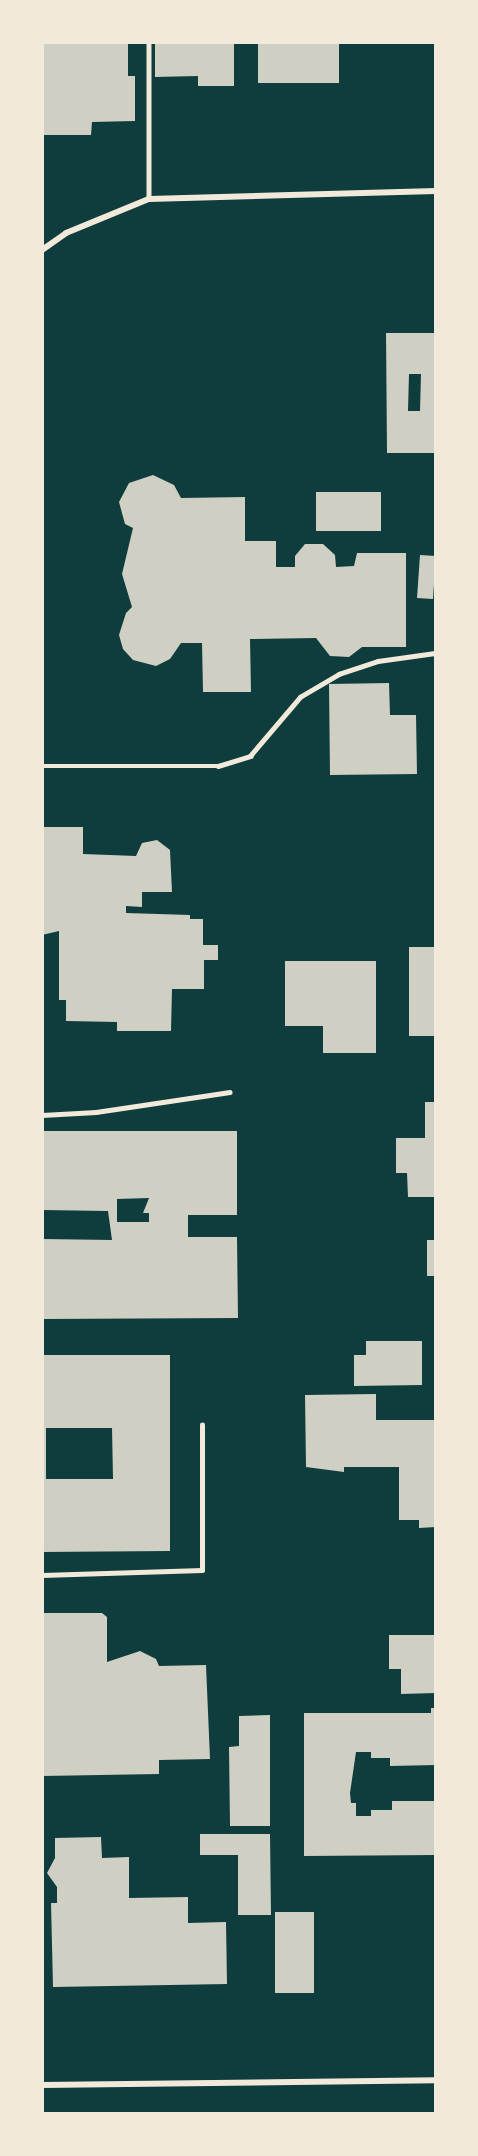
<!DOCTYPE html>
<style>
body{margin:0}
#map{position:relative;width:478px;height:2156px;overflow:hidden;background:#0f3d3e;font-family:"Fira Sans",sans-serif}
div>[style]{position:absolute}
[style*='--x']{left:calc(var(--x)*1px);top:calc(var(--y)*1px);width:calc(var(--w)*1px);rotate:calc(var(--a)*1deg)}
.building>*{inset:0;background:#cfcfc3;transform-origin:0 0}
.service>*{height:4.5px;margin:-2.25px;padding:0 2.25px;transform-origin:2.25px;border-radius:2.25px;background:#f1e9da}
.minor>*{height:6px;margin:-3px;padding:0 3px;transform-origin:3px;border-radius:3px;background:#f1e9da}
span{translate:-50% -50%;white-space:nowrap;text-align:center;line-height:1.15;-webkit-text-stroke:4.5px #f1e9da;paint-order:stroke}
.frame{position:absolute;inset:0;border:44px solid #f1e9da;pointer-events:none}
</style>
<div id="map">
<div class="building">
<i style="clip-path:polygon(42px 42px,128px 42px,128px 76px,135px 76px,135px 121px,92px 122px,91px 135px,42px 135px)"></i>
<i style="clip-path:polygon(155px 42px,234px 42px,234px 86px,198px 86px,198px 76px,155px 77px)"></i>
<i style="left:258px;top:42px;width:81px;height:41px"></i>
<i style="clip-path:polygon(evenodd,386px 333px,436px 333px,436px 453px,387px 453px,386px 333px,409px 374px,421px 374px,420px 411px,408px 411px,409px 374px)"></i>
<i style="clip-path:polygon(153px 475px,174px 485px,181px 498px,245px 497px,245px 541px,276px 541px,276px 567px,295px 567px,295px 556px,305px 544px,323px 544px,335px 555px,336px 567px,354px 566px,357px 553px,406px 553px,406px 647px,362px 647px,349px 657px,330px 656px,316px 638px,250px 639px,251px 692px,203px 692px,202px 643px,181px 643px,170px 659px,156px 666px,133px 660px,123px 649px,119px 635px,126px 613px,132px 607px,122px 574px,133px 528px,125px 524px,119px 502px,129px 483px)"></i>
<i style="left:316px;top:492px;width:65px;height:39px"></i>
<i style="left:420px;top:555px;width:16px;height:43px;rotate:4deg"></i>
<i style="clip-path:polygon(389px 683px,390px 715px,416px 715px,417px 774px,330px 775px,329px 684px)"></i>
<i style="clip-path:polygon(42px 827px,83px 827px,83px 854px,136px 856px,142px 843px,157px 840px,170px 850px,172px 892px,142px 892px,142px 907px,126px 906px,126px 913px,190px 915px,190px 919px,203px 919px,203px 945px,218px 945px,218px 960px,204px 960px,204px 989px,172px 989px,171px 1031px,117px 1031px,117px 1022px,66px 1021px,66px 1000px,59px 1000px,59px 931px,42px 935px)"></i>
<i style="left:409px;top:947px;width:27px;height:89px"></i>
<i style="clip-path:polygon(285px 961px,376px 961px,376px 1053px,323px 1053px,323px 1026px,285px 1026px)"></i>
<i style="clip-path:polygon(425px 1102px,436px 1102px,436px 1197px,408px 1197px,407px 1173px,396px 1173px,396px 1138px,425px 1138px)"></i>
<i style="clip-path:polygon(evenodd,42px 1131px,237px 1131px,237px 1215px,188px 1215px,188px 1237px,237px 1237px,238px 1318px,42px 1319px,42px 1239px,112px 1240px,108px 1211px,42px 1210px,42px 1131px,149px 1198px,143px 1213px,149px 1213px,149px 1222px,117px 1222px,117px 1199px,149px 1198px)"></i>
<i style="left:427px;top:1240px;width:9px;height:36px"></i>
<i style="clip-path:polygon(366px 1341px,422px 1341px,422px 1385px,354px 1386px,354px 1355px,366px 1355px)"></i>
<i style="clip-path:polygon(evenodd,42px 1355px,170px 1355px,170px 1551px,42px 1552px,42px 1355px,46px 1428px,112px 1428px,113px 1479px,46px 1479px,46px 1428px)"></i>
<i style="clip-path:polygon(376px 1394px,376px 1420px,436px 1420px,436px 1527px,419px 1528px,419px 1520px,399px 1520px,399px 1467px,344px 1467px,344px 1472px,306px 1467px,305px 1395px)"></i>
<i style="clip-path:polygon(42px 1613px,102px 1613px,107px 1617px,107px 1662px,140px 1651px,156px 1659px,159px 1666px,206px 1665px,210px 1759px,159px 1760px,159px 1774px,42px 1776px)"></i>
<i style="clip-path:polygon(389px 1635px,436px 1635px,436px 1693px,401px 1694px,401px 1669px,389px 1669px)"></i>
<i style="clip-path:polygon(431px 1708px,436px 1708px,436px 1765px,390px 1766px,390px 1758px,371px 1758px,371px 1752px,356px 1752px,350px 1793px,351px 1803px,356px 1803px,356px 1816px,371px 1816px,371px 1810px,392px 1810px,392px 1801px,436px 1801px,436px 1855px,304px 1856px,304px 1713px,431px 1713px)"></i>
<i style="clip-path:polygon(270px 1715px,270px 1826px,230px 1826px,229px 1747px,239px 1746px,239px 1716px)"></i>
<i style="clip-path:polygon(200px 1834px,270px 1834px,271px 1915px,238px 1915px,238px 1855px,200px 1855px)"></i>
<i style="clip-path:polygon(101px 1837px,102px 1858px,129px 1857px,129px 1898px,188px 1897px,188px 1923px,226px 1922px,227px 1984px,53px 1987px,51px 1903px,57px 1903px,57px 1887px,47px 1873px,55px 1858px,55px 1838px)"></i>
<i style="left:275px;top:1912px;width:39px;height:81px"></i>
</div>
<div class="service">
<i style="--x:149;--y:42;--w:157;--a:90"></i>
<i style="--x:42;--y:766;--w:176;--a:0"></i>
<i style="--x:218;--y:766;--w:34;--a:-17"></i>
<i style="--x:250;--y:756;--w:77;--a:-49.7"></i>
<i style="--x:300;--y:697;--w:45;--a:-30.5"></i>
<i style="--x:339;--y:674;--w:41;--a:-18.4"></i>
<i style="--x:378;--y:661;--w:59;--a:-7.9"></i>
<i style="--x:42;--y:1115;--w:54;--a:-3.2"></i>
<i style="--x:96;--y:1112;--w:135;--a:-8.5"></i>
<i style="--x:42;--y:1575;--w:160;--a:-1.8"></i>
<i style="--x:202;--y:1570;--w:145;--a:-90"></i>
</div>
<div class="minor">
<i style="--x:42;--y:250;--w:29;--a:-35"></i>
<i style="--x:66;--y:233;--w:90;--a:-22.3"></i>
<i style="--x:149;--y:199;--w:287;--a:-1.6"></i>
<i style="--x:42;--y:2085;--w:394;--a:-0.7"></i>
</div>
<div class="frame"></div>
</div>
